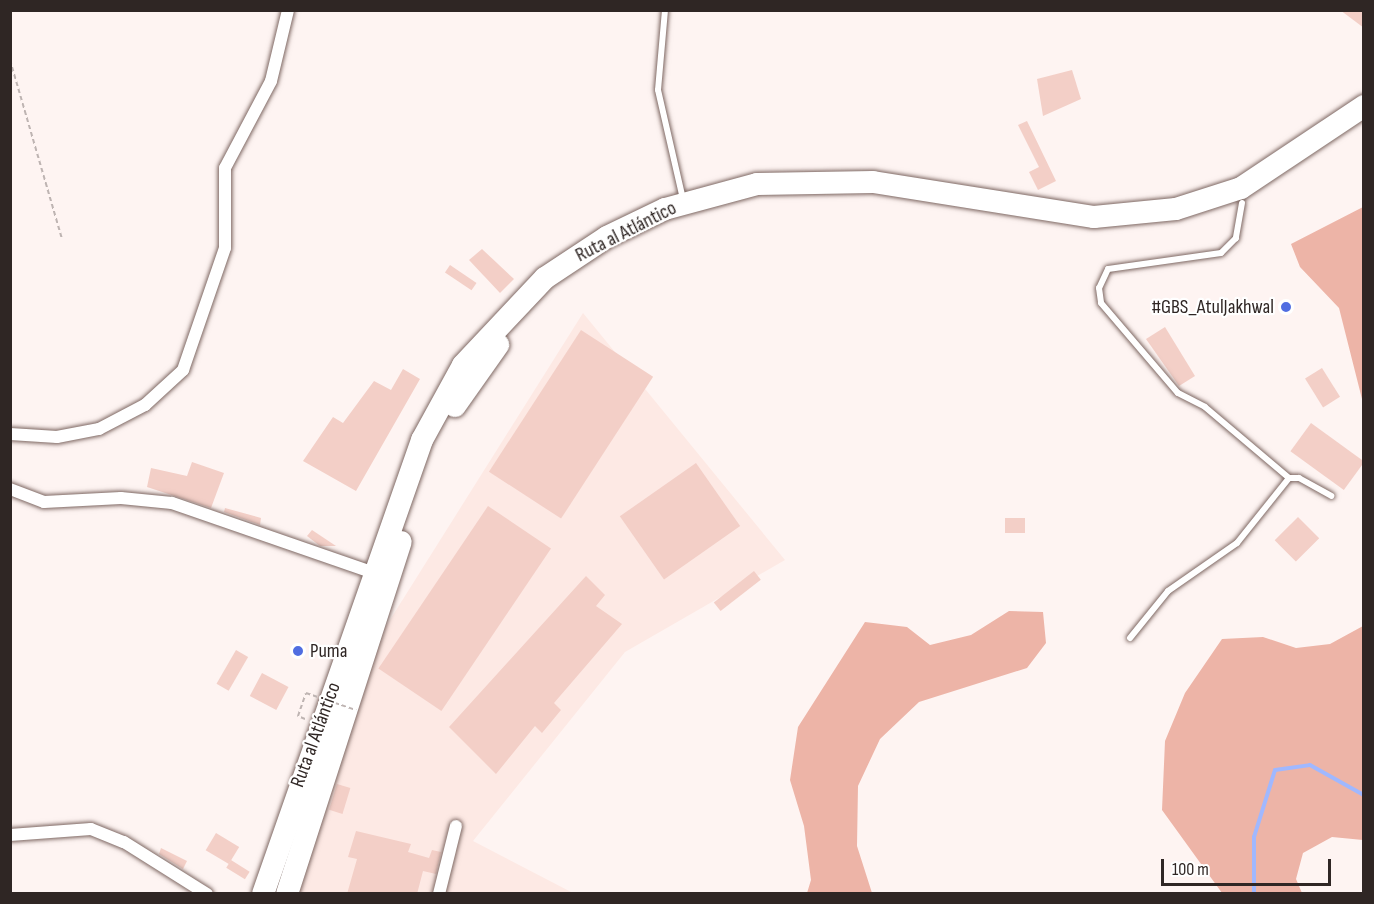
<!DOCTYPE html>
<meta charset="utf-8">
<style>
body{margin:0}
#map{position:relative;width:1374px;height:904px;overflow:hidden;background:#fef4f2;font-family:"Sofia Sans Condensed",sans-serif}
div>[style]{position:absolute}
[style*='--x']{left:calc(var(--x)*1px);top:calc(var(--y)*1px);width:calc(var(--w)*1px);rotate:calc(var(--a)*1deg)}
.built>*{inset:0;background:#fde9e4}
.green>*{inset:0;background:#edb4a7}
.stream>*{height:4px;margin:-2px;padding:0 2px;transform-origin:2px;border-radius:2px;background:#a0b8ff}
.building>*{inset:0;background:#f3cfc7;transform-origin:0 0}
.path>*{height:2px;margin-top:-1px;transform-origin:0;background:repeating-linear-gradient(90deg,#beb4b2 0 4.5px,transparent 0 7.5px)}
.roads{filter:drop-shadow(0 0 2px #7e6863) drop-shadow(0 0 2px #7e6863)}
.lane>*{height:6px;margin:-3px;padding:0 3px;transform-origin:3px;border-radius:3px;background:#fff}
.street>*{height:12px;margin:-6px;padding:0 6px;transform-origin:6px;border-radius:6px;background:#fff}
.highway>*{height:22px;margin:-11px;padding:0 11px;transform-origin:11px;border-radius:11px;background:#fff}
.path-bridge>*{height:2px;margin-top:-1px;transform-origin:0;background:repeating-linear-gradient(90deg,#beb4b2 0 4.5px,transparent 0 7.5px)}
.dots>*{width:16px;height:16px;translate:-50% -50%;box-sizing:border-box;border:3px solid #fff;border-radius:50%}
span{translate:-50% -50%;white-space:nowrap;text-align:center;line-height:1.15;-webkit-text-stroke:4.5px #fff;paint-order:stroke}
.street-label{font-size:20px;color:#2f2624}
.poi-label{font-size:20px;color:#2f2624}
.right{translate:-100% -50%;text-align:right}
.left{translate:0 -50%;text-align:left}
.frame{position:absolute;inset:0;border:12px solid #2f2624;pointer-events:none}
.scale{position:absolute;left:1161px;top:859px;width:170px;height:27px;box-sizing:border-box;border:3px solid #2f2624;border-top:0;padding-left:8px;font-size:18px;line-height:21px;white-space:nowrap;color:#2f2624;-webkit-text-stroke:4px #fff;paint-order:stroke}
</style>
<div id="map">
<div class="built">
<i style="clip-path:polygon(583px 313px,785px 560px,625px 652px,473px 841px,573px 893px,293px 894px,371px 650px)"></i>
</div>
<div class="green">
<i style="clip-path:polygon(1363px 207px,1364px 207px,1363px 403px,1339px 308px,1300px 267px,1291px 244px)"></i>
<i style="clip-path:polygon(1009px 611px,1043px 612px,1046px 643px,1027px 668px,919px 702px,880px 739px,858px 786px,857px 846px,872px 893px,807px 893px,811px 880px,804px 826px,790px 780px,798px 727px,865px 622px,907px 627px,930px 645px,971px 635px)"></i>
<i style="clip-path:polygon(1363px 626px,1363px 840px,1332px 837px,1303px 853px,1296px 879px,1302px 893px,1222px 893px,1162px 810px,1165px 741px,1185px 693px,1222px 639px,1263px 637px,1296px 648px,1330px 644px)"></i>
</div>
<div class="stream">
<i style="--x:1254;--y:894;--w:57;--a:-90"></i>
<i style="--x:1254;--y:837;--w:70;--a:-72.6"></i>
<i style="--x:1275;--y:770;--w:35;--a:-8"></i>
<i style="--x:1310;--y:765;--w:62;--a:29.1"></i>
</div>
<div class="building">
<i style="clip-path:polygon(1340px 10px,1364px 10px,1364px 28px)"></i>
<i style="clip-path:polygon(1072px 70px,1081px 99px,1043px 116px,1037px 79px)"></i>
<i style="clip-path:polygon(1027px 121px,1056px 181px,1038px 190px,1029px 172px,1039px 167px,1018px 125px)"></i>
<i style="clip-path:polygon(482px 249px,514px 279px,500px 293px,469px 260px)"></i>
<i style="left:450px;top:265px;width:32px;height:9px;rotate:34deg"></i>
<i style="clip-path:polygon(1165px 327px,1195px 376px,1179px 386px,1146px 339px)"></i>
<i style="left:581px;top:330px;width:86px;height:169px;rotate:33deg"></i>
<i style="left:1322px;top:368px;width:34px;height:20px;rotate:58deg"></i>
<i style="clip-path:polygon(403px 369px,420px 379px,356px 491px,303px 461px,333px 417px,343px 423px,374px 381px,391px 390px)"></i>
<i style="left:1311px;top:423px;width:66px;height:35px;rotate:36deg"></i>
<i style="clip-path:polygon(192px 462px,224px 473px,211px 508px,147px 487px,151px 468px,187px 476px)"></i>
<i style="left:696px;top:463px;width:77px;height:93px;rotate:55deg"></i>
<i style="left:488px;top:506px;width:76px;height:196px;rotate:34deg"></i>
<i style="clip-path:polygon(225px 508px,261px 518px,260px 525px,224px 512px)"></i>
<i style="left:1298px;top:517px;width:30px;height:33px;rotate:45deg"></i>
<i style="left:1005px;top:518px;width:20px;height:15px"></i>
<i style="clip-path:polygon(312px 530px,336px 546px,320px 546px,307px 536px)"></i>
<i style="left:754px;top:571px;width:11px;height:51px;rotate:52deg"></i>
<i style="clip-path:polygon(586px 576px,605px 595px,596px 606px,622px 624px,554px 703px,561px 710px,542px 733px,535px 726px,496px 774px,449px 727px)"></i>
<i style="left:236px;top:650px;width:14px;height:39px;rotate:30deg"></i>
<i style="left:262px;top:673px;width:30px;height:26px;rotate:28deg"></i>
<i style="left:337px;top:784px;width:14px;height:27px;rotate:17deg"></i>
<i style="clip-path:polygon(356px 831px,411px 844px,408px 852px,429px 858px,432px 850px,441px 852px,436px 874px,423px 871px,417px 894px,347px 894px,357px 859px,348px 857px)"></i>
<i style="left:216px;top:833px;width:27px;height:20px;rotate:31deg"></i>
<i style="clip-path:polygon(161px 848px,187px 861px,183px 869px,159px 854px)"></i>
<i style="left:231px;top:860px;width:22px;height:9px;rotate:32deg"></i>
</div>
<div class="path">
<i style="--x:10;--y:60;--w:186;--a:73.8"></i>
<i style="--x:305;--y:719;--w:8;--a:-157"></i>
<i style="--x:298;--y:716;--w:24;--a:-71"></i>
</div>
<div class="roads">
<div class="lane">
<i style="--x:665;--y:10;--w:80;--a:95"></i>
<i style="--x:658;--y:90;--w:112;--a:77.1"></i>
<i style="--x:1242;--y:203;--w:36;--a:100"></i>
<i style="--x:1236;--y:238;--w:21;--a:135"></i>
<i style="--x:1221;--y:253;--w:114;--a:171.9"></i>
<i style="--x:1108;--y:269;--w:21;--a:115"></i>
<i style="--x:1099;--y:288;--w:15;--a:82"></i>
<i style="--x:1101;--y:303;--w:118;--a:49.5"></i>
<i style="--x:1178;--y:393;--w:30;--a:27"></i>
<i style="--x:1205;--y:407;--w:110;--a:40.2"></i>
<i style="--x:1289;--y:478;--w:10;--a:0"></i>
<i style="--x:1299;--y:478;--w:37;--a:29"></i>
<i style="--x:1130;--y:638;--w:60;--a:-51"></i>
<i style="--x:1168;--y:591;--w:84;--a:-34.8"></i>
<i style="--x:1237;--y:543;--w:83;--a:-51.3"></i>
</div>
<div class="street">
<i style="--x:10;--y:434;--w:47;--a:3.7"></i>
<i style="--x:57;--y:437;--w:43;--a:-10.8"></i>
<i style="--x:99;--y:429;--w:52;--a:-27.6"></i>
<i style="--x:145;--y:405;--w:52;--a:-42.6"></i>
<i style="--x:183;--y:370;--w:129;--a:-71"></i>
<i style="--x:225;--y:248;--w:80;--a:-90"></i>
<i style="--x:225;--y:168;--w:98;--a:-62.1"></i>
<i style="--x:271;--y:81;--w:73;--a:-76.5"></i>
<i style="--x:10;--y:489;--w:36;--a:21"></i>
<i style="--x:44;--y:502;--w:77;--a:-3"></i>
<i style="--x:121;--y:498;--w:51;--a:5.6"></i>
<i style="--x:172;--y:503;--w:214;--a:19.1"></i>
<i style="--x:10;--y:835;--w:81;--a:-4.2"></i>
<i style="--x:91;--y:829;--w:35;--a:22"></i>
<i style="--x:124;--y:842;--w:98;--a:32.1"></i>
<i style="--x:439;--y:894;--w:70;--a:-76"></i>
</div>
<div class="highway">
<i style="--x:455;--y:406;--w:75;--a:-54.8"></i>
<i style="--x:263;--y:894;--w:481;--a:-70.7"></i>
<i style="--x:422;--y:440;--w:85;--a:-61.3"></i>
<i style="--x:463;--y:365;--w:120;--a:-46.7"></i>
<i style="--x:545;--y:278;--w:74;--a:-33.5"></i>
<i style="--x:607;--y:237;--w:64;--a:-25.8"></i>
<i style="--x:665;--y:209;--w:95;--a:-15.2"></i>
<i style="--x:757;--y:184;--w:116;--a:-1"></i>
<i style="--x:873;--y:182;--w:224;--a:9"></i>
<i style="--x:1094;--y:217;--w:82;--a:-5.6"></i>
<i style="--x:1176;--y:209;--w:68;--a:-17.9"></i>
<i style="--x:1241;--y:188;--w:148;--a:-33.7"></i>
<i style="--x:287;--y:894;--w:370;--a:-72.1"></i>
</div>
</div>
<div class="path-bridge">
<i style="--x:306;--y:693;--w:53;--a:18.8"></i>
</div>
<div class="dots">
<i style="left:1286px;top:307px;background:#506de1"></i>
<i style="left:298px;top:651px;background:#506de1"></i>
</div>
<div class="street-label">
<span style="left:626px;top:232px;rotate:-27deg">Ruta al Atlántico</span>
<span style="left:316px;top:735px;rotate:-70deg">Ruta al Atlántico</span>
</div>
<div class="poi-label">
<span class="right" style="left:1274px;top:307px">#GBS_AtulJakhwal</span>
<span class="left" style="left:310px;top:651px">Puma</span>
</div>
<div class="frame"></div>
<div class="scale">100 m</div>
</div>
